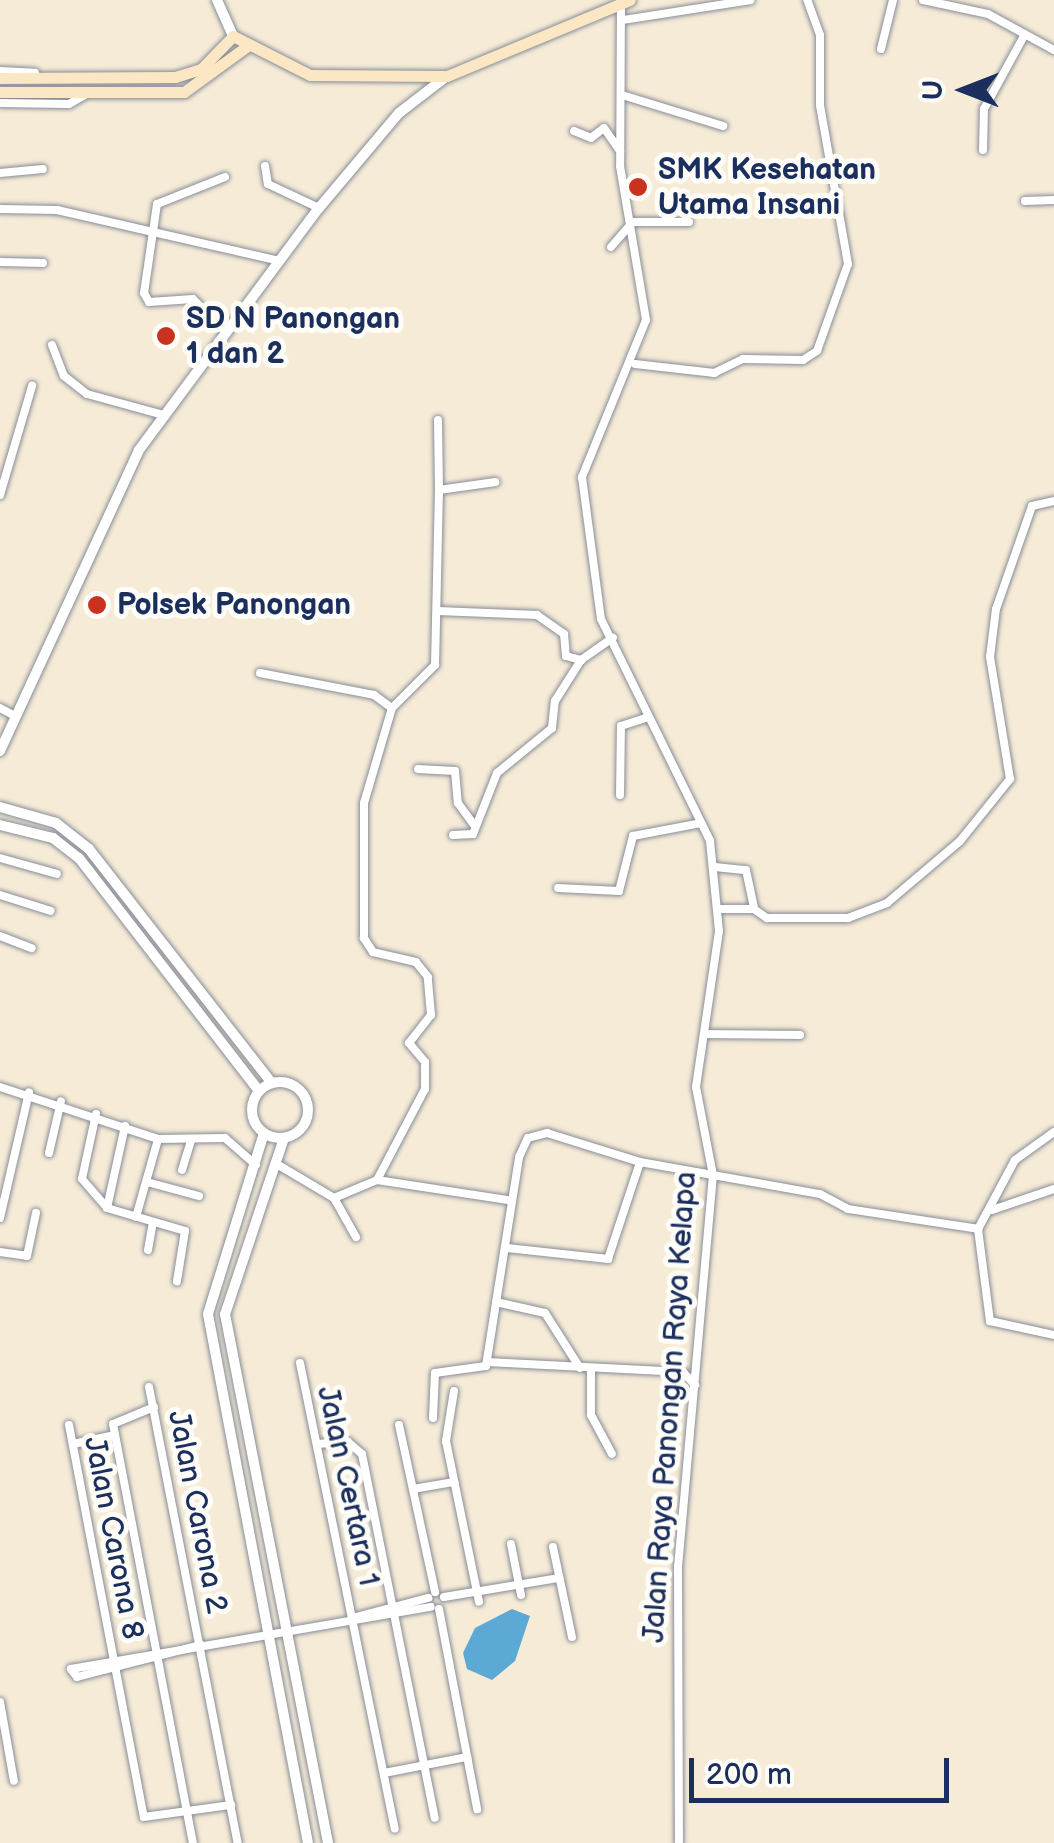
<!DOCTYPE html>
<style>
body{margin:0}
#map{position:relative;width:1054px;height:1843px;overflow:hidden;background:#f5ebd6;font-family:"Balsamiq Sans",sans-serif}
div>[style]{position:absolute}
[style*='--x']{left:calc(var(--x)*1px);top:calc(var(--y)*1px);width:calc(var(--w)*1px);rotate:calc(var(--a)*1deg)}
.water>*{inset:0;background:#5ca9d5}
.roads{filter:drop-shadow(0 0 2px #888d9a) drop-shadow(0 0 2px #888d9a)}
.minor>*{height:8px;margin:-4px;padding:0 4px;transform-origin:4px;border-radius:4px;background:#fff}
.tertiary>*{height:10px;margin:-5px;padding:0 5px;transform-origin:5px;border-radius:5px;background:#fff}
.tertiary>.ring{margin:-5px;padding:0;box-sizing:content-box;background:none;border:10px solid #fff;border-radius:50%}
.secondary>*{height:11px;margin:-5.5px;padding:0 5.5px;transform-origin:5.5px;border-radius:5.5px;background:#fbe7c3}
.dots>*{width:28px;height:28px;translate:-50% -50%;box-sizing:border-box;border:5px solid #fdfcf7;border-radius:50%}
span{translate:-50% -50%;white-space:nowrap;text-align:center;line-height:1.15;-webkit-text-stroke:10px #fdfcf7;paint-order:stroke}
.poi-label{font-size:30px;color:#1b2f5e;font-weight:700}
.left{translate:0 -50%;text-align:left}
.street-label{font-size:30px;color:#1b2f5e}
.north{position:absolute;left:914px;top:40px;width:100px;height:100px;-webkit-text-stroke:8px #fdfcf7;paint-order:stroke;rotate:270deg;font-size:28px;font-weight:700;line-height:40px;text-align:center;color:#1b2f5e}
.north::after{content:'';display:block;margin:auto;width:35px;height:45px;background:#1b2f5e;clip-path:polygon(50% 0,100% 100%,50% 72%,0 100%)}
.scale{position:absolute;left:689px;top:1758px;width:260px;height:45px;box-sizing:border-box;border:5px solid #1b2f5e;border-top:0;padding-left:12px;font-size:30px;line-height:35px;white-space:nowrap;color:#1b2f5e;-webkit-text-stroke:8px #fdfcf7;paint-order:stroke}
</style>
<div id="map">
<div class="water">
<i style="clip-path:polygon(512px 1609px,530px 1616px,515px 1661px,492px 1680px,467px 1669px,463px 1653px,475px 1628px)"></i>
</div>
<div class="roads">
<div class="minor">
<i style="--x:923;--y:0;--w:66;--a:12.2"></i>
<i style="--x:988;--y:14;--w:75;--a:28.6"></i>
<i style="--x:621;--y:2;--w:164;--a:90.3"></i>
<i style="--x:620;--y:166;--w:156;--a:80.4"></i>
<i style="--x:646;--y:320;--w:170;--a:112.2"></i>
<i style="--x:582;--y:477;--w:143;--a:82.4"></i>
<i style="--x:601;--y:619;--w:247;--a:63.8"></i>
<i style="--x:710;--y:841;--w:90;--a:84.3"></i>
<i style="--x:719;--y:931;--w:158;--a:98.4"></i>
<i style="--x:696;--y:1087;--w:90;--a:79.1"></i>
<i style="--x:713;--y:1175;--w:394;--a:95.1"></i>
<i style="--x:678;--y:1567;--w:276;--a:89.8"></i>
<i style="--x:623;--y:20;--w:129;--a:-8.9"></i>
<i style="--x:881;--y:49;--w:50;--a:-76.2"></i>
<i style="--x:0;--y:71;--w:35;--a:3"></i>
<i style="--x:622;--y:95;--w:106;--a:17.1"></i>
<i style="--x:0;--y:103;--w:69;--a:0.8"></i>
<i style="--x:69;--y:104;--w:20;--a:-30"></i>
<i style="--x:574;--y:131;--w:18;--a:22"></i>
<i style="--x:591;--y:138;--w:16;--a:-38"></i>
<i style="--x:604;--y:128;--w:28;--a:55"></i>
<i style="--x:983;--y:150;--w:41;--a:-88.6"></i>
<i style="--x:984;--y:109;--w:85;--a:-61.3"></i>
<i style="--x:265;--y:166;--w:18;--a:81"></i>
<i style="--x:268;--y:184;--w:56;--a:25.2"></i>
<i style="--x:0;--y:173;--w:43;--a:-5.3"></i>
<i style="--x:225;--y:177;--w:73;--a:158.3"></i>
<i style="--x:157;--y:204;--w:90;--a:98.3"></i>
<i style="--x:144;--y:293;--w:10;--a:61"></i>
<i style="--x:149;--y:302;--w:44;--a:-3.9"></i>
<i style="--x:193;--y:299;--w:47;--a:45"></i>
<i style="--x:1025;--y:201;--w:29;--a:-2"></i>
<i style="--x:0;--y:209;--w:57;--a:1"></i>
<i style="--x:57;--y:210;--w:228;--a:12.9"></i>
<i style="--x:611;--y:247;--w:33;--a:-49"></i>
<i style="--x:633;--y:222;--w:56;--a:0"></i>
<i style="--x:0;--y:262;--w:43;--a:1.3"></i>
<i style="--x:52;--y:345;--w:33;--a:69"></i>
<i style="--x:64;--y:376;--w:29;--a:38"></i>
<i style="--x:87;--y:394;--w:79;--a:15.4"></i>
<i style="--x:635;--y:364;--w:80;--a:6.5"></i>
<i style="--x:714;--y:373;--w:32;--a:-26"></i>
<i style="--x:743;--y:359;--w:60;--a:1"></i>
<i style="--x:803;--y:360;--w:17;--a:-33"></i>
<i style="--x:817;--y:351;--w:92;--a:-70.4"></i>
<i style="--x:848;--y:264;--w:161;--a:-100"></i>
<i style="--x:820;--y:105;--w:70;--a:-90"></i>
<i style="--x:820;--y:35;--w:37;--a:-110"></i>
<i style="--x:438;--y:420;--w:70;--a:89.2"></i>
<i style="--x:439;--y:490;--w:57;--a:-8.1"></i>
<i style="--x:0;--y:495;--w:114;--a:-73.6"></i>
<i style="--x:438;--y:611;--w:99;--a:2.3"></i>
<i style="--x:537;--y:615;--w:33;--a:35"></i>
<i style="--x:564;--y:634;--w:22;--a:85"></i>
<i style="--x:566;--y:656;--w:16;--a:15"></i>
<i style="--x:260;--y:673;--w:116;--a:10.9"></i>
<i style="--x:374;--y:695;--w:22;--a:36"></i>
<i style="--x:0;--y:708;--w:17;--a:28"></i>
<i style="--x:418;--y:769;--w:37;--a:3"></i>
<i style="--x:455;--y:771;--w:32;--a:85"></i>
<i style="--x:458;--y:803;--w:29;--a:54"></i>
<i style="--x:620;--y:795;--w:69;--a:-89.2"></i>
<i style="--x:621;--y:726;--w:25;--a:-18"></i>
<i style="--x:453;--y:835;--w:20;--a:-3"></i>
<i style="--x:473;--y:834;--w:66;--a:-68.5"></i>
<i style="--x:497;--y:773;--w:71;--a:-39.3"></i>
<i style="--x:552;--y:728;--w:27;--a:-84"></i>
<i style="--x:555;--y:701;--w:49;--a:-57.6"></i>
<i style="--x:581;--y:660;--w:39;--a:-35"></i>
<i style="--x:0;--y:858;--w:59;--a:15.7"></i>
<i style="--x:715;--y:867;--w:31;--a:6"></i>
<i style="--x:746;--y:870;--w:40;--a:78"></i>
<i style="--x:754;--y:909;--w:16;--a:35"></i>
<i style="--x:767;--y:918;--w:81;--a:0"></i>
<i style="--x:848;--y:918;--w:42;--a:-21"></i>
<i style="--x:887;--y:903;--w:96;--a:-40.3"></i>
<i style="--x:960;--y:841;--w:80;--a:-51.1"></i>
<i style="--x:1010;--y:779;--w:124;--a:-99.3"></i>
<i style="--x:990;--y:657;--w:48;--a:-82.9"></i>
<i style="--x:996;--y:609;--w:109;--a:-70.7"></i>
<i style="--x:1032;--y:506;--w:23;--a:-13"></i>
<i style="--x:558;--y:888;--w:61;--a:2.8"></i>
<i style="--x:619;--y:891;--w:57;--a:-75.7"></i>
<i style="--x:633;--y:836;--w:69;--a:-10.8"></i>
<i style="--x:0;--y:895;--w:53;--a:17.4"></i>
<i style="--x:717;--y:909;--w:37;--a:0"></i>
<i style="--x:0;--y:936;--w:34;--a:21"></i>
<i style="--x:707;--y:1034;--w:93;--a:0.6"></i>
<i style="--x:0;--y:1087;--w:166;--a:18.2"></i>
<i style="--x:158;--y:1139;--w:67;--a:-0.9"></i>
<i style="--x:225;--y:1138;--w:41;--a:41.1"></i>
<i style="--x:96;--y:1114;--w:66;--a:102.2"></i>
<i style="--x:82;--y:1179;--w:38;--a:49"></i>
<i style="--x:107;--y:1208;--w:81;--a:16.4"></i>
<i style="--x:185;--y:1231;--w:51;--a:99.1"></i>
<i style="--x:49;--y:1153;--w:53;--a:-77"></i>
<i style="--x:275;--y:1163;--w:69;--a:30.7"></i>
<i style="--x:334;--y:1198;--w:47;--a:-22.7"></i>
<i style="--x:377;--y:1180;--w:103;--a:-62.2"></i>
<i style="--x:425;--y:1089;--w:27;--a:-90"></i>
<i style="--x:425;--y:1062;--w:25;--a:-130"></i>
<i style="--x:409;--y:1043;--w:36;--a:-52"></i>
<i style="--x:431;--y:1015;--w:38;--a:-95"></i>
<i style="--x:428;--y:977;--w:19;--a:-129"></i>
<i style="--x:416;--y:962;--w:44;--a:-166.9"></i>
<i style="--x:373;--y:952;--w:17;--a:-123"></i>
<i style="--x:364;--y:938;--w:135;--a:-90"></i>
<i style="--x:364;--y:803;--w:99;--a:-73.6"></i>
<i style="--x:392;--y:708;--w:61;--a:-45"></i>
<i style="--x:435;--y:665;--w:175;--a:-88.7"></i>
<i style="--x:182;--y:1170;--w:31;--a:-73"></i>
<i style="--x:377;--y:1180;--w:133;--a:8.7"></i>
<i style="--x:147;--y:1182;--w:54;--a:15.1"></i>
<i style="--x:334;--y:1198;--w:45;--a:60.6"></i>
<i style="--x:107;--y:1208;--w:84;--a:-77.6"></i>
<i style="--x:992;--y:1210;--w:65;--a:-18.7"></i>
<i style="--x:136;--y:1217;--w:81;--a:-74.2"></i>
<i style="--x:0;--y:1218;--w:129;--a:-77"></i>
<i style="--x:978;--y:1229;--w:78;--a:-61.8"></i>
<i style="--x:1015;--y:1160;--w:48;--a:-35.7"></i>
<i style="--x:507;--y:1248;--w:102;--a:6.2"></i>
<i style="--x:608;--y:1259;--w:102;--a:-71.7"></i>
<i style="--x:148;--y:1250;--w:28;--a:-80"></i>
<i style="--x:0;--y:1252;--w:27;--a:8"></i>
<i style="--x:27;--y:1256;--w:44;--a:-78.2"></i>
<i style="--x:496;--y:1302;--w:50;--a:12.7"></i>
<i style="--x:545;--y:1313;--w:65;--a:57.5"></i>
<i style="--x:487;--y:1362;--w:196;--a:2.9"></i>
<i style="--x:683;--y:1372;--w:18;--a:47"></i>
<i style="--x:300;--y:1363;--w:475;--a:78.5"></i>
<i style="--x:591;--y:1369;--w:46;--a:90"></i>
<i style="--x:591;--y:1415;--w:44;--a:61.7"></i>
<i style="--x:149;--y:1387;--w:465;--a:79"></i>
<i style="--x:454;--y:1391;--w:51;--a:99.1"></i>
<i style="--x:446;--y:1441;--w:164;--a:78.4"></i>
<i style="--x:154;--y:1407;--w:44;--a:157.5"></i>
<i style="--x:113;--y:1424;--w:427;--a:79.2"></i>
<i style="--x:433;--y:1418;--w:45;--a:-87.5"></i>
<i style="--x:435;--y:1373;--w:51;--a:-7.8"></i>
<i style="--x:486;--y:1366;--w:212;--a:-81"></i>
<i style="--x:519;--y:1157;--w:21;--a:-65"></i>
<i style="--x:528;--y:1138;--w:20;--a:-15"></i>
<i style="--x:547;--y:1133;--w:97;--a:17.3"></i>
<i style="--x:640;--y:1162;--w:183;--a:10.1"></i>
<i style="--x:820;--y:1194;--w:32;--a:28"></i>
<i style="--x:848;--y:1209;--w:132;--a:8.7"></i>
<i style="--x:978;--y:1229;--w:93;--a:82.6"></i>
<i style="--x:990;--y:1321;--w:66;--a:12.3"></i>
<i style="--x:69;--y:1425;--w:399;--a:79.2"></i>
<i style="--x:144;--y:1817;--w:88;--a:-7.9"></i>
<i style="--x:399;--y:1425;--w:171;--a:77.8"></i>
<i style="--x:73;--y:1444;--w:43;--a:-12.1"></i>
<i style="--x:317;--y:1444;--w:31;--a:-4"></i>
<i style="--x:348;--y:1442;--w:18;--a:41"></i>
<i style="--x:362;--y:1454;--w:371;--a:78.7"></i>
<i style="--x:413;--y:1489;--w:42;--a:-9.7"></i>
<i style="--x:511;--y:1544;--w:52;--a:78.9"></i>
<i style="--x:553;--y:1547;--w:92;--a:78.1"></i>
<i style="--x:444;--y:1597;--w:117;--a:-9.4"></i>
<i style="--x:439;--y:1609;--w:204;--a:79.2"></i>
<i style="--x:352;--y:1618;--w:79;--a:-14.7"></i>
<i style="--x:71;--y:1669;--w:365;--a:-9.8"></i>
<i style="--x:71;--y:1669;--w:10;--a:53"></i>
<i style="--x:77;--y:1677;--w:128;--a:-14.5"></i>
<i style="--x:0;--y:1702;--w:80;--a:80"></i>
<i style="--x:384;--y:1773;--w:85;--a:-10.9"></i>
</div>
<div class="tertiary">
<i style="--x:217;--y:0;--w:39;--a:66"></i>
<i style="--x:0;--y:751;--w:332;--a:-65.2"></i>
<i style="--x:139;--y:450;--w:302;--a:-53.4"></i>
<i style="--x:319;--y:208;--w:124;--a:-49.9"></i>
<i style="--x:399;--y:113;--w:61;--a:-37.6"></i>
<i style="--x:0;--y:807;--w:58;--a:15.9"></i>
<i style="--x:56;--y:823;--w:42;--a:38.2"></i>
<i style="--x:89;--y:849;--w:297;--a:52"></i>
<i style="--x:0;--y:825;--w:55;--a:13.8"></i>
<i style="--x:53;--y:838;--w:33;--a:38"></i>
<i style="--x:79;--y:858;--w:294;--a:52.3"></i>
<i class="ring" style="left:252px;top:1082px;width:46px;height:46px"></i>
<i style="--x:264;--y:1133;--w:189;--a:107.2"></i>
<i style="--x:208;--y:1314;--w:538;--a:79.3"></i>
<i style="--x:284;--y:1138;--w:186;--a:108.5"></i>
<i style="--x:225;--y:1314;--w:539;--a:78.98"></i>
</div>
<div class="secondary">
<i style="--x:0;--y:78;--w:175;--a:-0.3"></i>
<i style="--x:175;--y:77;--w:27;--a:-17"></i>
<i style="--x:201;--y:69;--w:46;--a:-45.9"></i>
<i style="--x:233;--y:36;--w:86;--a:26.9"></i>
<i style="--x:310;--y:75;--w:137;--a:0.4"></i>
<i style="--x:447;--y:76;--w:198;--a:-22.6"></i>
<i style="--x:0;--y:92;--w:184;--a:0"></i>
<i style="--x:184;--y:92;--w:77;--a:-36"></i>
</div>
</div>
<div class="dots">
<i style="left:638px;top:187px;background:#c8321e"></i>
<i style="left:166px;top:336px;background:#c8321e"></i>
<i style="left:97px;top:605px;background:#c8321e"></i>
</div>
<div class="poi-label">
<span class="left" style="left:658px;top:187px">SMK Kesehatan<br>Utama Insani</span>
<span class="left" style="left:186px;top:336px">SD N Panongan<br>1 dan 2</span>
<span class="left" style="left:117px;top:605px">Polsek Panongan</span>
</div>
<div class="street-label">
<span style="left:670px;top:1407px;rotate:-86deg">Jalan Raya Panongan Raya Kelapa</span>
<span style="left:348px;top:1486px;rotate:78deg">Jalan Certara 1</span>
<span style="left:197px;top:1512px;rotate:79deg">Jalan Carona 2</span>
<span style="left:113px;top:1538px;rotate:79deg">Jalan Carona 8</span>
</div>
<div class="north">U</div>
<div class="scale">200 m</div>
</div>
